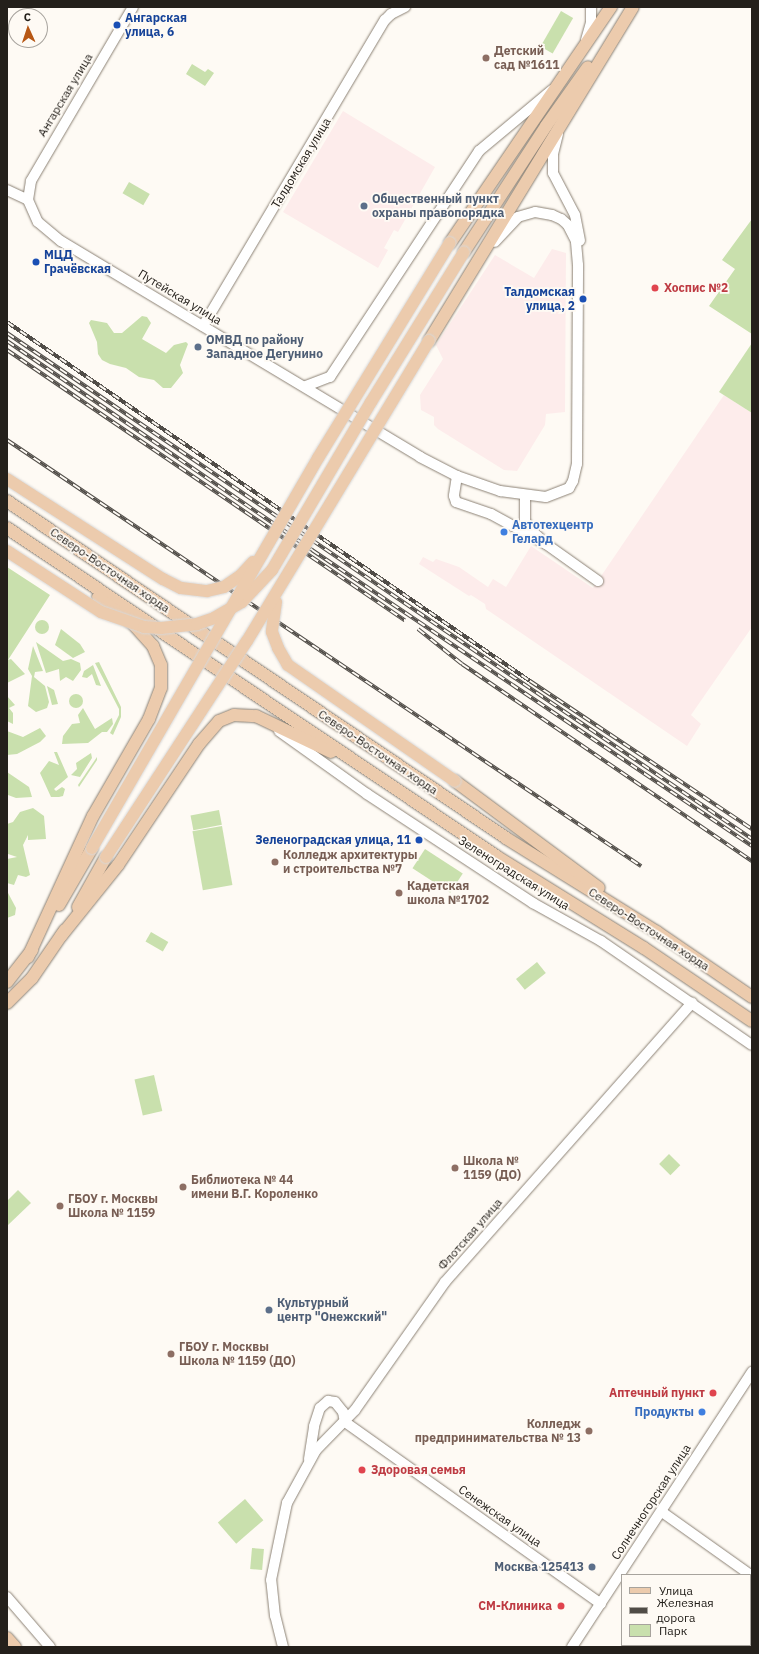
<!DOCTYPE html>
<meta charset="utf-8">
<style>
body{margin:0}
#map{position:relative;width:759px;height:1654px;overflow:hidden;background:#fefaf4;font-family:"IBM Plex Sans",sans-serif}
div>[style]{position:absolute}
[style*='--x']{left:calc(var(--x)*1px);top:calc(var(--y)*1px);width:calc(var(--w)*1px);rotate:calc(var(--a)*1deg)}
.industrial>*{inset:0;background:#fdeceb}
.green>*{inset:0;background:#c9e0ad;transform-origin:0 0}
.round{border-radius:50%}
.roads{filter:drop-shadow(0 0 1px #8c8275) drop-shadow(0 0 1px #8c8275)}
.minor>*{height:10px;margin:-5px;padding:0 5px;transform-origin:5px;border-radius:5px;background:#fff}
.major>*{height:12px;margin:-6px;padding:0 6px;transform-origin:6px;border-radius:6px;background:#eccbad}
.rail>*{height:4px;margin-top:-2px;transform-origin:0;background:repeating-linear-gradient(90deg,#fefaf4 0 8px,#504c47 0 16px);box-sizing:border-box;border-block:1px solid #504c47}
.bridges{filter:drop-shadow(0 0 1px #d8d7d6) drop-shadow(0 0 1px #d8d7d6)}
.major-bridge>*{height:12px;margin:-6px;padding:0 6px;transform-origin:6px;border-radius:6px;background:#eccbad}
.dots>*{width:11px;height:11px;translate:-50% -50%;box-sizing:border-box;border:2px solid #fefaf4;border-radius:50%}
span{translate:-50% -50%;white-space:nowrap;text-align:center;line-height:1.15;-webkit-text-stroke:3.5px #fefaf4;paint-order:stroke}
.transit-label{font-size:12px;color:#164399;font-weight:700}
.left{translate:0 -50%;text-align:left}
.right{translate:-100% -50%;text-align:right}
.education-label{font-size:12px;color:#785e54;font-weight:700}
.street-label{font-size:12px;color:#24201b}
.service-label{font-size:12px;color:#4e5e75;font-weight:700}
.health-label{font-size:12px;color:#be3a42;font-weight:700}
.shop-label{font-size:12px;color:#366cbe;font-weight:700}
.frame{position:absolute;inset:0;border:8px solid #24201b;pointer-events:none}
.legend{position:absolute;left:621px;top:1574px;width:130px;height:72px;box-sizing:border-box;background:#fefaf4;border:1px solid #a7a39d;margin:0;padding:5px 7px;list-style:none;font-size:12px;color:#24201b}
.legend li{display:flex;align-items:center;gap:8px;height:20px}
.legend b{width:20px;border:1px solid #a7a39d}
.north{position:absolute;left:8px;top:8px;width:40px;height:40px;box-sizing:border-box;background:#fefaf4;border:1px solid #a7a39d;border-radius:50%;rotate:357deg;font-size:11px;font-weight:700;line-height:16px;text-align:center;color:#24201b}
.north::after{content:'';display:block;margin:auto;width:14px;height:18px;background:#b75714;clip-path:polygon(50% 0,100% 100%,50% 72%,0 100%)}
</style>
<div id="map">
<div class="industrial">
<i style="clip-path:polygon(343px 111px,435px 167px,398px 232px,394px 230px,384px 248px,388px 250px,378px 268px,283px 212px)"></i>
<i style="clip-path:polygon(552px 249px,566px 253px,565px 412px,546px 414px,545px 425px,517px 471px,504px 470px,438px 429px,434px 425px,434px 417px,421px 410px,420px 395px,443px 359px,436px 345px,495px 255px,534px 278px)"></i>
<i style="clip-path:polygon(724px 395px,752px 413px,752px 627px,691px 715px,701px 724px,687px 746px,486px 609px,485px 604px,471px 595px,469px 596px,419px 564px,423px 557px,433px 562px,436px 559px,459px 567px,488px 587px,493px 579px,506px 587px,531px 546px,593px 588px)"></i>
</div>
<div class="green">
<i style="left:561px;top:11px;width:14px;height:41px;rotate:30deg"></i>
<i style="clip-path:polygon(192px 64px,205px 72px,208px 69px,214px 73px,205px 86px,186px 74px)"></i>
<i style="left:129px;top:182px;width:24px;height:13px;rotate:30deg"></i>
<i style="clip-path:polygon(752px 219px,752px 334px,709px 306px,735px 269px,722px 260px)"></i>
<i style="clip-path:polygon(142px 316px,147px 317px,151px 323px,142px 339px,166px 353px,174px 345px,186px 342px,188px 344px,180px 365px,183px 373px,171px 388px,163px 388px,154px 380px,139px 377px,126px 368px,110px 364px,102px 360px,98px 354px,97px 342px,89px 323px,91px 320px,107px 323px,114px 333px,122px 333px)"></i>
<i style="clip-path:polygon(752px 343px,752px 413px,719px 392px)"></i>
<i style="clip-path:polygon(7px 567px,50px 595px,8px 660px,11px 659px,25px 674px,7px 683px)"></i>
<i class="round" style="left:35px;top:620px;width:14px;height:14px"></i>
<i style="clip-path:polygon(61px 629px,80px 644px,85px 652px,73px 658px,55px 645px)"></i>
<i style="clip-path:polygon(36px 642px,63px 661px,71px 659px,80px 663px,81px 670px,73px 681px,66px 677px,60px 681px,59px 669px,46px 673px)"></i>
<i style="clip-path:polygon(33px 646px,43px 671px,35px 672px,34px 677px,45px 686px,49px 702px,47px 708px,36px 712px,28px 706px,32px 676px,28px 669px)"></i>
<i style="clip-path:polygon(99px 662px,121px 707px,121px 717px,113px 735px,110px 733px,119px 715px,119px 709px,95px 663px)"></i>
<i style="clip-path:polygon(93px 665px,101px 686px,96px 685px,92px 674px,87px 678px,82px 677px,84px 671px)"></i>
<i style="clip-path:polygon(47px 686px,54px 690px,58px 704px,52px 705px)"></i>
<i class="round" style="left:69px;top:694px;width:14px;height:14px"></i>
<i style="clip-path:polygon(7px 696px,15px 705px,9px 708px,13px 713px,13px 724px,7px 721px)"></i>
<i style="clip-path:polygon(83px 708px,95px 729px,112px 718px,113px 724px,107px 732px,102px 732px,88px 743px,62px 744px,63px 736px,72px 724px,80px 723px,78px 715px)"></i>
<i style="clip-path:polygon(40px 728px,46px 736px,40px 742px,17px 754px,7px 755px,7px 731px,23px 737px)"></i>
<i style="clip-path:polygon(54px 752px,57px 752px,68px 777px,54px 789px,56px 791px,62px 787px,65px 789px,63px 796px,59px 797px,51px 797px,40px 773px,49px 761px,59px 765px)"></i>
<i style="clip-path:polygon(91px 753px,92px 758px,80px 777px,71px 775px,77px 769px,76px 763px)"></i>
<i style="clip-path:polygon(97px 757px,97px 760px,79px 787px,78px 785px)"></i>
<i style="clip-path:polygon(7px 772px,29px 787px,32px 797px,16px 798px,8px 795px)"></i>
<i style="clip-path:polygon(33px 808px,44px 816px,46px 839px,28px 840px,28px 835px,23px 845px,30px 875px,26px 877px,18px 875px,14px 885px,7px 883px,7px 859px,17px 857px,8px 854px,7px 851px,7px 824px,13px 822px,20px 812px)"></i>
<i style="left:219px;top:810px;width:15px;height:29px;rotate:79deg"></i>
<i style="left:222px;top:826px;width:60px;height:30px;rotate:80deg"></i>
<i style="left:425px;top:849px;width:45px;height:23px;rotate:33deg"></i>
<i style="clip-path:polygon(7px 891px,16px 908px,15px 915px,7px 918px)"></i>
<i style="left:151px;top:932px;width:20px;height:11px;rotate:30deg"></i>
<i style="left:537px;top:962px;width:14px;height:27px;rotate:51deg"></i>
<i style="left:154px;top:1075px;width:37px;height:20px;rotate:77deg"></i>
<i style="left:669px;top:1154px;width:16px;height:14px;rotate:45deg"></i>
<i style="clip-path:polygon(18px 1190px,31px 1203px,7px 1226px,7px 1201px)"></i>
<i style="left:245px;top:1499px;width:28px;height:36px;rotate:49deg"></i>
<i style="left:252px;top:1548px;width:12px;height:21px;rotate:5deg"></i>
</div>
<div class="roads">
<div class="minor">
<i style="--x:133;--y:7;--w:202;--a:120.4"></i>
<i style="--x:31;--y:181;--w:19;--a:99"></i>
<i style="--x:28;--y:200;--w:24;--a:66"></i>
<i style="--x:38;--y:222;--w:30;--a:40"></i>
<i style="--x:61;--y:241;--w:419;--a:31"></i>
<i style="--x:420;--y:457;--w:42;--a:27.2"></i>
<i style="--x:457;--y:476;--w:46;--a:19.2"></i>
<i style="--x:500;--y:491;--w:46;--a:7.4"></i>
<i style="--x:546;--y:497;--w:25;--a:-21"></i>
<i style="--x:569;--y:488;--w:8;--a:-60"></i>
<i style="--x:573;--y:481;--w:17;--a:-77"></i>
<i style="--x:577;--y:464;--w:199;--a:-89.7"></i>
<i style="--x:578;--y:265;--w:24;--a:-95"></i>
<i style="--x:576;--y:241;--w:18;--a:-117"></i>
<i style="--x:568;--y:225;--w:9;--a:-139"></i>
<i style="--x:561;--y:219;--w:10;--a:-156"></i>
<i style="--x:552;--y:215;--w:17;--a:-170"></i>
<i style="--x:535;--y:212;--w:18;--a:164"></i>
<i style="--x:518;--y:217;--w:34;--a:133"></i>
<i style="--x:586;--y:40;--w:18;--a:-74"></i>
<i style="--x:591;--y:23;--w:16;--a:-90"></i>
<i style="--x:558;--y:134;--w:21;--a:104"></i>
<i style="--x:553;--y:154;--w:19;--a:90"></i>
<i style="--x:553;--y:173;--w:47;--a:62.4"></i>
<i style="--x:575;--y:215;--w:26;--a:79"></i>
<i style="--x:7;--y:190;--w:23;--a:25"></i>
<i style="--x:203;--y:326;--w:356;--a:-59.3"></i>
<i style="--x:385;--y:20;--w:8;--a:-45"></i>
<i style="--x:391;--y:14;--w:16;--a:-27"></i>
<i style="--x:306;--y:386;--w:26;--a:-21"></i>
<i style="--x:330;--y:377;--w:271;--a:-56.6"></i>
<i style="--x:479;--y:151;--w:95;--a:-39.9"></i>
<i style="--x:457;--y:476;--w:20;--a:99"></i>
<i style="--x:454;--y:496;--w:6;--a:72"></i>
<i style="--x:456;--y:502;--w:37;--a:19"></i>
<i style="--x:491;--y:514;--w:63;--a:28.6"></i>
<i style="--x:525;--y:496;--w:25;--a:90"></i>
<i style="--x:525;--y:521;--w:11;--a:56"></i>
<i style="--x:531;--y:530;--w:21;--a:43"></i>
<i style="--x:546;--y:544;--w:64;--a:35.4"></i>
<i style="--x:279;--y:731;--w:108;--a:35.6"></i>
<i style="--x:367;--y:794;--w:199;--a:33.3"></i>
<i style="--x:533;--y:903;--w:78;--a:29.2"></i>
<i style="--x:601;--y:941;--w:183;--a:34.6"></i>
<i style="--x:345;--y:1422;--w:314;--a:35.4"></i>
<i style="--x:309;--y:1459;--w:33;--a:-81"></i>
<i style="--x:314;--y:1426;--w:19;--a:-72"></i>
<i style="--x:320;--y:1408;--w:11;--a:-41"></i>
<i style="--x:328;--y:1401;--w:7;--a:8"></i>
<i style="--x:335;--y:1402;--w:13;--a:51"></i>
<i style="--x:343;--y:1412;--w:10;--a:79"></i>
<i style="--x:662;--y:1512;--w:110;--a:35.4"></i>
<i style="--x:7;--y:1597;--w:66;--a:49.3"></i>
<i style="--x:283;--y:1647;--w:32;--a:-104"></i>
<i style="--x:275;--y:1616;--w:36;--a:-96"></i>
<i style="--x:271;--y:1580;--w:79;--a:-78.3"></i>
<i style="--x:287;--y:1503;--w:60;--a:-61.3"></i>
<i style="--x:316;--y:1450;--w:56;--a:-45.7"></i>
<i style="--x:355;--y:1410;--w:156;--a:-54.9"></i>
<i style="--x:445;--y:1282;--w:373;--a:-48.5"></i>
<i style="--x:572;--y:1647;--w:329;--a:-56.8"></i>
</div>
<div class="major">
<i style="--x:450;--y:243;--w:286;--a:-55.7"></i>
<i style="--x:464;--y:252;--w:150;--a:-56.9"></i>
<i style="--x:546;--y:126;--w:72;--a:-54.6"></i>
<i style="--x:429;--y:341;--w:391;--a:-58.6"></i>
<i style="--x:7;--y:501;--w:602;--a:34.03"></i>
<i style="--x:506;--y:838;--w:178;--a:31.9"></i>
<i style="--x:657;--y:932;--w:115;--a:34.4"></i>
<i style="--x:7;--y:528;--w:589;--a:33.85"></i>
<i style="--x:496;--y:856;--w:174;--a:31.9"></i>
<i style="--x:644;--y:948;--w:130;--a:34.1"></i>
<i style="--x:455;--y:781;--w:179;--a:36.6"></i>
<i style="--x:59;--y:905;--w:66;--a:-59.9"></i>
<i style="--x:78;--y:907;--w:57;--a:-60.8"></i>
<i style="--x:61;--y:936;--w:91;--a:-51.2"></i>
<i style="--x:118;--y:865;--w:146;--a:-56.2"></i>
<i style="--x:199;--y:744;--w:30;--a:-49"></i>
<i style="--x:219;--y:721;--w:16;--a:-22"></i>
<i style="--x:234;--y:715;--w:22;--a:3"></i>
<i style="--x:256;--y:716;--w:83;--a:25.6"></i>
<i style="--x:28;--y:957;--w:155;--a:-65.3"></i>
<i style="--x:93;--y:816;--w:112;--a:-60"></i>
<i style="--x:149;--y:719;--w:33;--a:-69"></i>
<i style="--x:161;--y:688;--w:23;--a:-90"></i>
<i style="--x:161;--y:665;--w:21;--a:-113"></i>
<i style="--x:153;--y:646;--w:30;--a:-132"></i>
<i style="--x:133;--y:624;--w:44;--a:-142.4"></i>
<i style="--x:7;--y:982;--w:41;--a:-52"></i>
<i style="--x:7;--y:1003;--w:35;--a:-45"></i>
<i style="--x:32;--y:978;--w:58;--a:-55.5"></i>
<i style="--x:7;--y:1638;--w:12;--a:48"></i>
</div>
</div>
<div class="rail">
<i style="--x:7;--y:322;--w:634;--a:34.47"></i>
<i style="--x:530;--y:681;--w:267;--a:33.7"></i>
<i style="--x:7;--y:333;--w:901;--a:34.18"></i>
<i style="--x:7;--y:341;--w:370;--a:34.4"></i>
<i style="--x:312;--y:550;--w:530;--a:33.93"></i>
<i style="--x:7;--y:350;--w:481;--a:34.2"></i>
<i style="--x:7;--y:440;--w:764;--a:33.9"></i>
<i style="--x:418;--y:629;--w:56;--a:38.5"></i>
<i style="--x:462;--y:664;--w:351;--a:34.2"></i>
</div>
<div class="bridges">
<div class="major-bridge">
<i style="--x:7;--y:479;--w:185;--a:32.7"></i>
<i style="--x:163;--y:579;--w:20;--a:27"></i>
<i style="--x:181;--y:588;--w:26;--a:7"></i>
<i style="--x:207;--y:591;--w:17;--a:-13"></i>
<i style="--x:224;--y:587;--w:19;--a:-35"></i>
<i style="--x:240;--y:576;--w:19;--a:-47"></i>
<i style="--x:7;--y:551;--w:112;--a:33"></i>
<i style="--x:101;--y:612;--w:46;--a:19.2"></i>
<i style="--x:144;--y:627;--w:17;--a:3"></i>
<i style="--x:161;--y:628;--w:36;--a:-6"></i>
<i style="--x:197;--y:624;--w:18;--a:-19"></i>
<i style="--x:214;--y:618;--w:32;--a:-30"></i>
<i style="--x:242;--y:602;--w:44;--a:-46.8"></i>
<i style="--x:272;--y:570;--w:195;--a:-59.5"></i>
<i style="--x:371;--y:402;--w:176;--a:-58.2"></i>
<i style="--x:276;--y:602;--w:30;--a:98"></i>
<i style="--x:272;--y:632;--w:17;--a:69"></i>
<i style="--x:278;--y:648;--w:20;--a:60"></i>
<i style="--x:288;--y:665;--w:203;--a:34.8"></i>
<i style="--x:92;--y:848;--w:451;--a:-59.9"></i>
<i style="--x:318;--y:458;--w:252;--a:-58.5"></i>
<i style="--x:106;--y:857;--w:258;--a:-56.9"></i>
<i style="--x:247;--y:641;--w:351;--a:-58.8"></i>
</div>
</div>
<div class="dots">
<i style="left:117px;top:25px;background:#1a4fb4"></i>
<i style="left:486px;top:58px;background:#8d6e63"></i>
<i style="left:364px;top:206px;background:#5c6f8a"></i>
<i style="left:36px;top:262px;background:#1a4fb4"></i>
<i style="left:655px;top:288px;background:#e0444e"></i>
<i style="left:583px;top:299px;background:#1a4fb4"></i>
<i style="left:198px;top:347px;background:#5c6f8a"></i>
<i style="left:504px;top:532px;background:#3f7fe0"></i>
<i style="left:419px;top:840px;background:#1a4fb4"></i>
<i style="left:275px;top:862px;background:#8d6e63"></i>
<i style="left:399px;top:893px;background:#8d6e63"></i>
<i style="left:455px;top:1168px;background:#8d6e63"></i>
<i style="left:183px;top:1187px;background:#8d6e63"></i>
<i style="left:60px;top:1206px;background:#8d6e63"></i>
<i style="left:269px;top:1310px;background:#5c6f8a"></i>
<i style="left:171px;top:1354px;background:#8d6e63"></i>
<i style="left:713px;top:1393px;background:#e0444e"></i>
<i style="left:702px;top:1412px;background:#3f7fe0"></i>
<i style="left:589px;top:1431px;background:#8d6e63"></i>
<i style="left:362px;top:1470px;background:#e0444e"></i>
<i style="left:592px;top:1567px;background:#5c6f8a"></i>
<i style="left:561px;top:1606px;background:#e0444e"></i>
</div>
<div class="transit-label">
<span class="left" style="left:125px;top:25px">Ангарская<br>улица, 6</span>
<span class="left" style="left:44px;top:262px">МЦД<br>Грачёвская</span>
<span class="right" style="left:575px;top:299px">Талдомская<br>улица, 2</span>
<span class="right" style="left:411px;top:840px">Зеленоградская улица, 11</span>
</div>
<div class="education-label">
<span class="left" style="left:494px;top:58px">Детский<br>сад №1611</span>
<span class="left" style="left:283px;top:862px">Колледж архитектуры<br>и строительства №7</span>
<span class="left" style="left:407px;top:893px">Кадетская<br>школа №1702</span>
<span class="left" style="left:463px;top:1168px">Школа №<br>1159 (ДО)</span>
<span class="left" style="left:191px;top:1187px">Библиотека № 44<br>имени В.Г. Короленко</span>
<span class="left" style="left:68px;top:1206px">ГБОУ г. Москвы<br>Школа № 1159</span>
<span class="left" style="left:179px;top:1354px">ГБОУ г. Москвы<br>Школа № 1159 (ДО)</span>
<span class="right" style="left:581px;top:1431px">Колледж<br>предпринимательства № 13</span>
</div>
<div class="street-label">
<span style="left:65px;top:95px;rotate:-59deg">Ангарская улица</span>
<span style="left:301px;top:163px;rotate:-59deg">Талдомская улица</span>
<span style="left:180px;top:297px;rotate:31deg">Путейская улица</span>
<span style="left:110px;top:570px;rotate:34deg">Северо-Восточная хорда</span>
<span style="left:378px;top:752px;rotate:34deg">Северо-Восточная хорда</span>
<span style="left:514px;top:873px;rotate:32deg">Зеленоградская улица</span>
<span style="left:649px;top:929px;rotate:33deg">Северо-Восточная хорда</span>
<span style="left:470px;top:1234px;rotate:-49deg">Флотская улица</span>
<span style="left:651px;top:1502px;rotate:-57deg">Солнечногорская улица</span>
<span style="left:500px;top:1516px;rotate:35deg">Сенежская улица</span>
</div>
<div class="service-label">
<span class="left" style="left:372px;top:206px">Общественный пункт<br>охраны правопорядка</span>
<span class="left" style="left:206px;top:347px">ОМВД по району<br>Западное Дегунино</span>
<span class="left" style="left:277px;top:1310px">Культурный<br>центр "Онежский"</span>
<span class="right" style="left:584px;top:1567px">Москва 125413</span>
</div>
<div class="health-label">
<span class="left" style="left:664px;top:288px">Хоспис №2</span>
<span class="right" style="left:705px;top:1393px">Аптечный пункт</span>
<span class="left" style="left:371px;top:1470px">Здоровая семья</span>
<span class="right" style="left:552px;top:1606px">СМ-Клиника</span>
</div>
<div class="shop-label">
<span class="left" style="left:512px;top:532px">Автотехцентр<br>Гелард</span>
<span class="right" style="left:694px;top:1412px">Продукты</span>
</div>
<div class="frame"></div>
<ul class="legend">
<li><b style="height:5px;background:#eccbad"></b>Улица</li>
<li><b style="height:5px;background:#504c47"></b>Железная дорога</li>
<li><b style="height:11px;background:#c9e0ad"></b>Парк</li>
</ul>
<div class="north">С</div>
</div>
